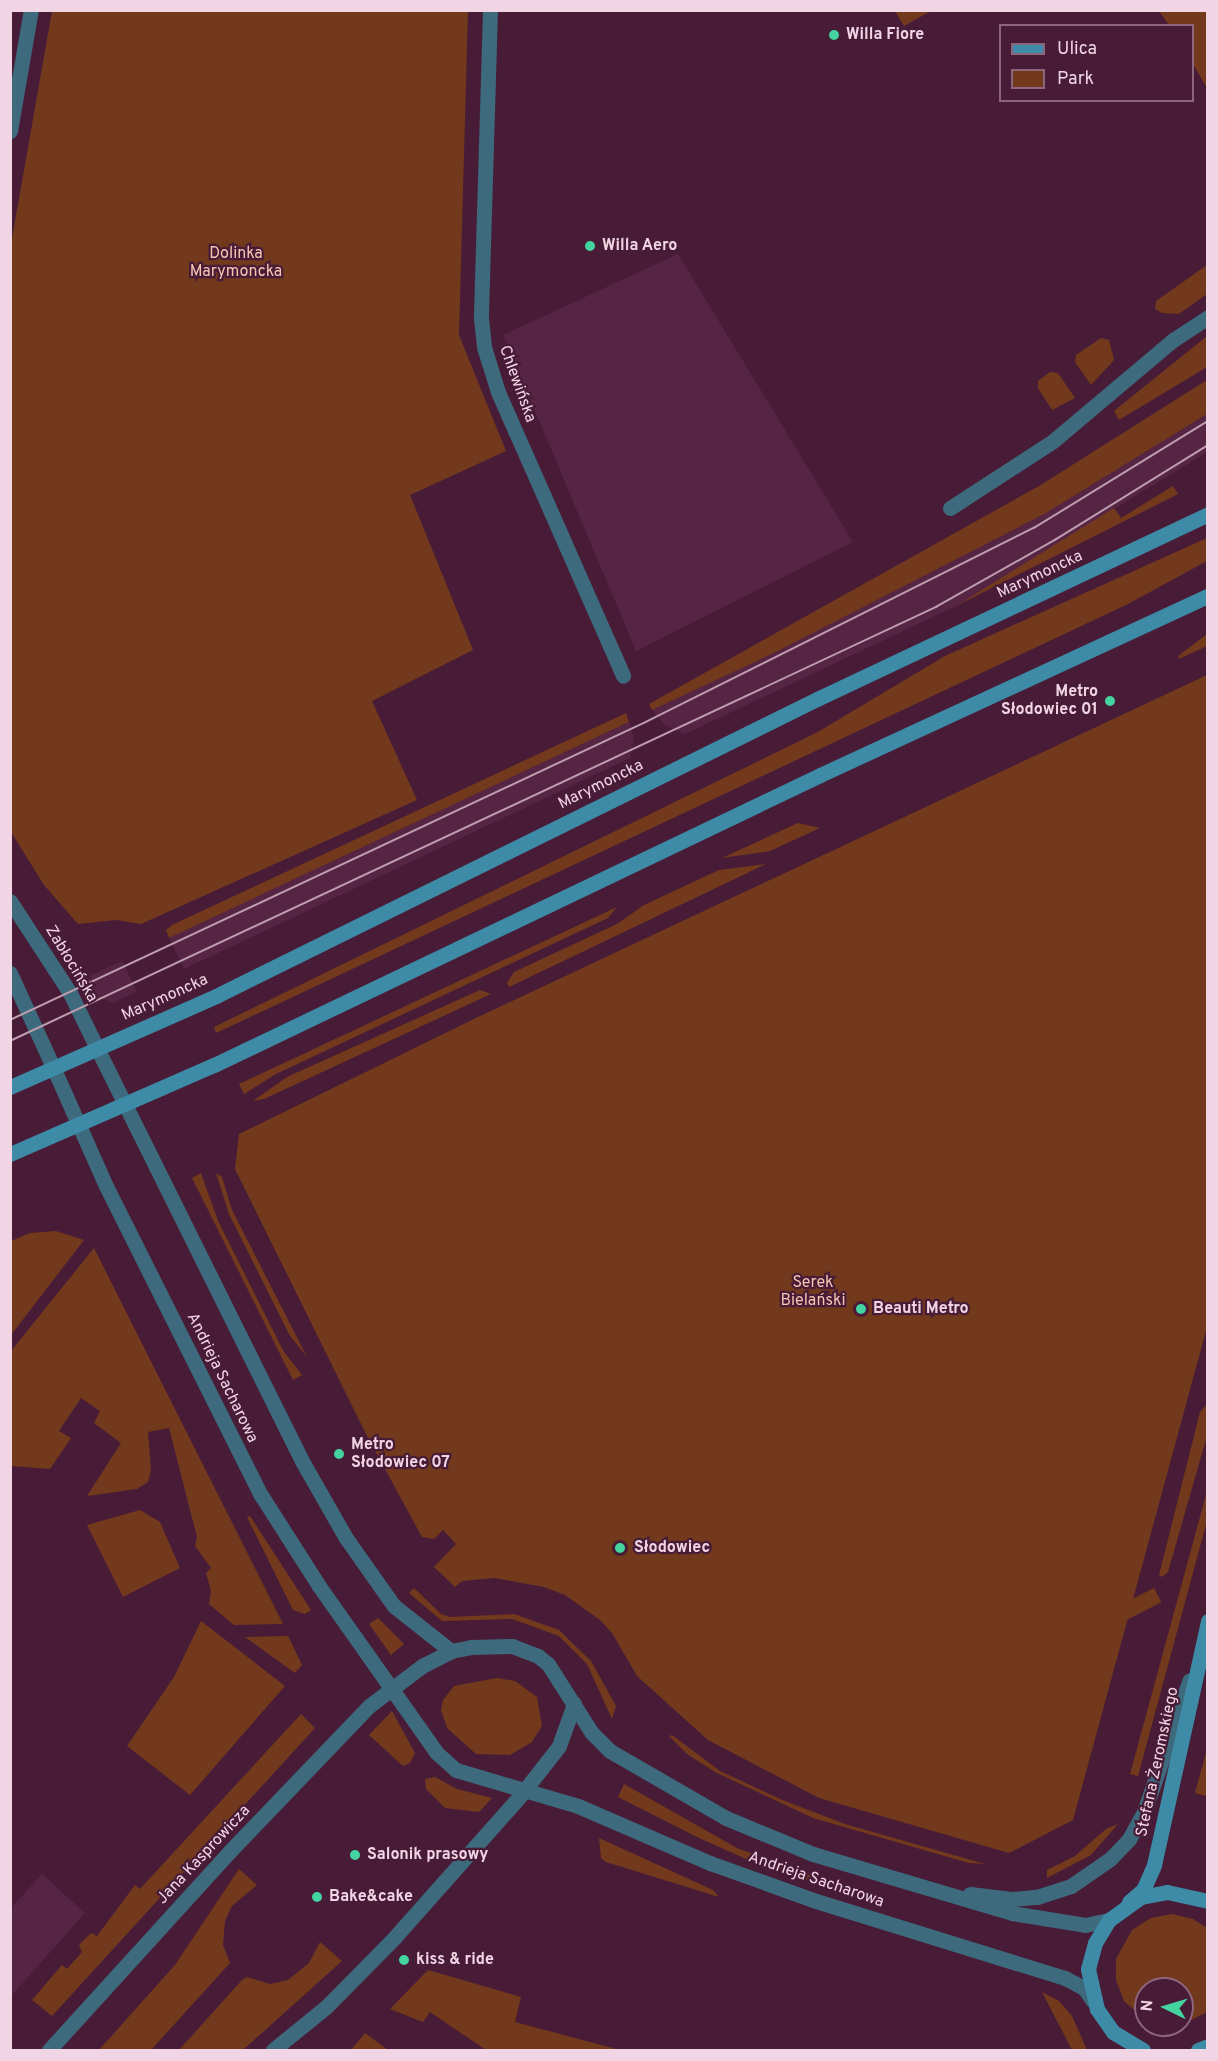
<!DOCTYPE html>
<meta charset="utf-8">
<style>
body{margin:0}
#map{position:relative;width:1218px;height:2061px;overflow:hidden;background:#481c37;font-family:Overpass,sans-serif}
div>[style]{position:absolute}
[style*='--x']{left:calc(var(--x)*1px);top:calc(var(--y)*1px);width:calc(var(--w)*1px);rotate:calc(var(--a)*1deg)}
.built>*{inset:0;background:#562543}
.green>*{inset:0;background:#73391d;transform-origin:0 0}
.minor>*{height:15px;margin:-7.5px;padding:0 7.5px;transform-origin:7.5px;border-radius:7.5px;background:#3d6a7c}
.tertiary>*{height:15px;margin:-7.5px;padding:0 7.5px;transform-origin:7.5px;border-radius:7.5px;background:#3d6a7c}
.secondary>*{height:15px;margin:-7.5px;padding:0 7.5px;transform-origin:7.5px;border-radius:7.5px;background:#3e8ba7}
.tram>*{height:1.5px;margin:-0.75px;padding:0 0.75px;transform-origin:0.75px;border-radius:0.75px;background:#be9daf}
.dots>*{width:16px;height:16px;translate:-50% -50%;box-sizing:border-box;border:3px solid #481c37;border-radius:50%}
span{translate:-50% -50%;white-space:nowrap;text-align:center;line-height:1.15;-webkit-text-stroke:4.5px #481c37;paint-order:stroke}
.poi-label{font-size:16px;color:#f2d5e4;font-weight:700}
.left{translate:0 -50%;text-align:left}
.right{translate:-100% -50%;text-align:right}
.park-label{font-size:16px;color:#f6c6b1}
.street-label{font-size:16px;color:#f2d5e4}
.frame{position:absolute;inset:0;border:12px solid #f2d5e4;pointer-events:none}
.legend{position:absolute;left:999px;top:24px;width:195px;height:78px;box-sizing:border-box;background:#481c37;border:2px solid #8c667c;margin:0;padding:8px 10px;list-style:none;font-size:18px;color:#f2d5e4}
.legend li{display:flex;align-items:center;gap:12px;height:30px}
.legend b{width:30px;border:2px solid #8c667c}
.north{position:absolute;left:1134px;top:1977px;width:60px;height:60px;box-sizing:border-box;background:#481c37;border:2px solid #8c667c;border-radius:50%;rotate:275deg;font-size:16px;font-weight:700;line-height:24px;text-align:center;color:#f2d5e4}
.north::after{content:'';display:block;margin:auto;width:21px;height:27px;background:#43d4a0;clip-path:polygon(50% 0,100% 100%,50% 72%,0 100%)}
</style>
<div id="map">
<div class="built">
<i style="clip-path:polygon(678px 254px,853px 542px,636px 651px,503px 335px)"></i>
<i style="clip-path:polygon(1207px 414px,1207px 452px,956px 606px,685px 734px,665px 725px,652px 710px,774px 653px,1046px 513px)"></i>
<i style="clip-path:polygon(629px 722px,634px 737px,630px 758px,184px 969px,169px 938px)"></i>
<i style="clip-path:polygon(122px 961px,137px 991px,113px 1003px,84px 991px,76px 982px)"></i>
<i style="clip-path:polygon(42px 1874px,85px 1913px,11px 1996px,11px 1908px)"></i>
</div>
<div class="green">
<i style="clip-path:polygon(52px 11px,468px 11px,459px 335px,506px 451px,410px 495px,473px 650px,372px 701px,417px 800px,141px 924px,116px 920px,78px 924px,44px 885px,11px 832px,11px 244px)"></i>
<i style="clip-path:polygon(895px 11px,931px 11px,904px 26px)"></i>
<i style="clip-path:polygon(1159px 11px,1207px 11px,1207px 88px,1193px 64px,1192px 26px,1169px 25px)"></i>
<i style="clip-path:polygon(1207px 265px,1207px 294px,1179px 314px,1162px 313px,1155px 309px,1156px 301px)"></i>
<i style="clip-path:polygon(1207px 336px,1207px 367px,1119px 420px,1114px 411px)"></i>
<i style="clip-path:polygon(1101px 338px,1109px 340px,1114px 360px,1091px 385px,1075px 362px,1076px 355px)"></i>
<i style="clip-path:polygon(1050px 372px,1058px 373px,1075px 398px,1052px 410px,1038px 388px,1038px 381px)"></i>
<i style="clip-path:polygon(1207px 380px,1207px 414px,1046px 513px,774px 653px,652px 710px,649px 704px,1039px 486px)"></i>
<i style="clip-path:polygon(1173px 486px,1178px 494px,956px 606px,1114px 508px,1121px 518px)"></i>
<i style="clip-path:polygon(1207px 538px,1207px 561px,1128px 604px,216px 1033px,214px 1027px,816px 733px,945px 656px)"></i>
<i style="clip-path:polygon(1207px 634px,1207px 646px,1179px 659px,1178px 656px)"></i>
<i style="clip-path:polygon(1207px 675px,1207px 1327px,1073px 1820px,1009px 1853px,819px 1798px,708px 1740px,637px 1676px,612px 1633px,600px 1620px,565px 1595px,544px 1587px,495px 1578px,462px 1581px,455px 1587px,434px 1567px,456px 1544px,443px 1530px,434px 1539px,422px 1537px,367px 1436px,235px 1169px,239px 1134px,478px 1017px)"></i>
<i style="clip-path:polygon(626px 713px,629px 722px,169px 938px,166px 930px,172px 925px)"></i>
<i style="clip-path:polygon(798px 823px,820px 828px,770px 851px,722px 858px)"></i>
<i style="clip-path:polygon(766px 864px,509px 987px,507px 983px,514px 972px,617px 924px,644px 905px,719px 870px)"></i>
<i style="clip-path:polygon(617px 907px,608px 918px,276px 1074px,244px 1094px,239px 1084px)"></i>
<i style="clip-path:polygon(480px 990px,491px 994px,264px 1099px,253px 1101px,287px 1077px)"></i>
<i style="clip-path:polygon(201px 1173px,218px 1221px,284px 1352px,302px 1375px,293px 1380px,192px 1178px)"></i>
<i style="clip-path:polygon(216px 1173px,222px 1177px,232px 1210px,307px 1357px,290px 1336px,229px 1214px)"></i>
<i style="clip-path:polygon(56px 1231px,84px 1240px,11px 1335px,11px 1241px,30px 1233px)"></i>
<i style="clip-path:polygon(94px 1248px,283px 1624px,234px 1625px,209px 1604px,211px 1591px,206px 1573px,211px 1568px,195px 1546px,197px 1537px,169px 1428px,148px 1432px,151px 1470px,148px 1482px,137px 1489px,87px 1496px,121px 1443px,94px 1423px,100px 1411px,81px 1398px,59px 1431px,71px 1438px,50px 1469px,11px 1466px,11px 1351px)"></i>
<i style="clip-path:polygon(1206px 1405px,1207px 1436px,1168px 1572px,1162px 1577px,1159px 1575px,1200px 1412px)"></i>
<i style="clip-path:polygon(1207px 1491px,1207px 1521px,1138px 1776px,1130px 1774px)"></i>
<i style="clip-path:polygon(140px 1510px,160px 1522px,180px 1568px,123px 1597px,87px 1525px)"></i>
<i style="clip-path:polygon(250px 1516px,311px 1610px,305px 1614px,293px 1610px,247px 1517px)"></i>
<i style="clip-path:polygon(414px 1588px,441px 1614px,450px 1617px,514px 1614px,559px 1630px,591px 1661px,616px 1706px,612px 1719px,587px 1664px,559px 1636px,512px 1619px,442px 1621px,409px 1593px)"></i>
<i style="left:1154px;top:1588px;width:16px;height:184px;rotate:63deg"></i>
<i style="clip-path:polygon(378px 1618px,404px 1644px,391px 1655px,369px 1624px)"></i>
<i style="clip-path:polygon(201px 1621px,285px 1686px,190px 1795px,127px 1746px,174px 1677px)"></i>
<i style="clip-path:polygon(288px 1636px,302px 1665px,295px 1673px,245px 1637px)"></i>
<i style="clip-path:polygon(497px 1678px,515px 1681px,537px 1697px,542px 1726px,532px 1742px,510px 1755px,476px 1754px,447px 1728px,441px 1710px,443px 1700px,454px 1686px)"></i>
<i style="clip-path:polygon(392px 1711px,415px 1753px,410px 1763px,403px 1766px,369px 1735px)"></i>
<i style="clip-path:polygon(301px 1714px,315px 1728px,52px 2016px,32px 2000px,62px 1965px,67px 1969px,82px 1952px,79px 1945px,91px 1933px,97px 1936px,135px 1885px,140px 1889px)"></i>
<i style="clip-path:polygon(672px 1735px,720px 1771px,780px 1799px,845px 1824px,985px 1864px,969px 1863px,813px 1818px,715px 1772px,687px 1754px,669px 1736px)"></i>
<i style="clip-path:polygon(1207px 1749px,1208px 1791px,1206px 1796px,1195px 1793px)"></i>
<i style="clip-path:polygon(435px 1777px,457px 1789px,492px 1798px,479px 1812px,445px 1808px,426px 1789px,425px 1779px)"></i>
<i style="clip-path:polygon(624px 1784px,737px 1848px,844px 1888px,844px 1892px,753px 1862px,699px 1838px,618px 1797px)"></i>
<i style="clip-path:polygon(1118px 1824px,1091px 1855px,1047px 1878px,1047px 1870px,1075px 1856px,1106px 1829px)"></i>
<i style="clip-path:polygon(599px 1838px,713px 1890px,719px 1897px,606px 1862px,601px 1858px)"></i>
<i style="clip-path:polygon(239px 1869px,257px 1885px,232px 1906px,225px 1921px,223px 1945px,230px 1963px,151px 2050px,99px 2050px,175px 1965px)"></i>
<i style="clip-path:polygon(1172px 1914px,1193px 1919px,1207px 1928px,1207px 2012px,1182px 2025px,1182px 1989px,1146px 1989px,1146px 2020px,1124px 2001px,1116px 1980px,1116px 1959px,1132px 1930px,1151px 1918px)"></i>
<i style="clip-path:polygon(320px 1942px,342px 1961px,243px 2050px,179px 2050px,242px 1980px,247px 1977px,270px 1984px,288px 1980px,309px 1963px)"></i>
<i style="clip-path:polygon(428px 1970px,521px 1997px,515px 2022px,620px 2050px,486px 2050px,430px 2012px,423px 2022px,390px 2009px)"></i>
<i style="clip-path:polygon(1042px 1992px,1059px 2001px,1072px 2016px,1087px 2050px,1072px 2050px)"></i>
<i style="clip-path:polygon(365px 2033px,388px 2050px,351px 2050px)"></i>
</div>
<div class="minor">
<i style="--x:490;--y:10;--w:308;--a:91.7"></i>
<i style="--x:481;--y:318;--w:29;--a:84"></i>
<i style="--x:484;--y:347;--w:47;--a:72.7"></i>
<i style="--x:498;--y:392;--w:310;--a:66.2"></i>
<i style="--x:10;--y:131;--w:123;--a:-80.2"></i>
<i style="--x:950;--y:508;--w:123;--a:-33"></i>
<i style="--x:1053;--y:441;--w:157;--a:-40.1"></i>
<i style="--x:1173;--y:340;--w:42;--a:-33.3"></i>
<i style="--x:10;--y:901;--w:110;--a:56.9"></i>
<i style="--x:70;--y:993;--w:61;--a:63.9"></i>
<i style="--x:10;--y:973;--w:103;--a:65.4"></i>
</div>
<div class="tertiary">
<i style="--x:97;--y:1048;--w:461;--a:63.6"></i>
<i style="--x:302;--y:1461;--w:89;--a:60.3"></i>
<i style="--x:346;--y:1538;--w:83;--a:54.8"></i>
<i style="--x:394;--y:1606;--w:73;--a:38.3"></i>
<i style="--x:53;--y:1067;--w:130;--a:66"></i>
<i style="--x:106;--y:1186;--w:346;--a:63.4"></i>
<i style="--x:261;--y:1495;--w:108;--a:57.5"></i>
<i style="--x:319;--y:1586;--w:204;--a:54.8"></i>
<i style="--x:437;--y:1753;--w:25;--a:42"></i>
<i style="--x:456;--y:1770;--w:127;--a:16.4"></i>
<i style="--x:578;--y:1806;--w:144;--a:23.4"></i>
<i style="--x:710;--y:1863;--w:113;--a:19.7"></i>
<i style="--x:816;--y:1901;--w:261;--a:17.2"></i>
<i style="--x:1065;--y:1978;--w:21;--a:28"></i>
<i style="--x:1084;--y:1988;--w:16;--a:55"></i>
<i style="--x:970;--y:1894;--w:42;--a:6.8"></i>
<i style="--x:1012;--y:1899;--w:25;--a:-5"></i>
<i style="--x:1037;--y:1897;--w:36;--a:-18"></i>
<i style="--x:1071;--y:1886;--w:47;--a:-34.7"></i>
<i style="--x:1110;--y:1859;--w:28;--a:-46"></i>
<i style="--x:1129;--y:1839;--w:31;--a:-61"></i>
<i style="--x:1144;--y:1812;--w:139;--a:-71"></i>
<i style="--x:49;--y:2050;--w:269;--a:-47.7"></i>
<i style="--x:230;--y:1851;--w:201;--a:-46.2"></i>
<i style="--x:369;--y:1706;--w:66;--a:-37"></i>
<i style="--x:422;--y:1666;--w:33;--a:-27"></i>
<i style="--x:451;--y:1651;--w:20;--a:-11"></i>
<i style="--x:471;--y:1647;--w:41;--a:-1.4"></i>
<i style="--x:512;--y:1646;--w:28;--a:21"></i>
<i style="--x:538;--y:1656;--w:13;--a:39"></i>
<i style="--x:548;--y:1664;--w:82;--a:57.5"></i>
<i style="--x:592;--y:1733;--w:25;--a:45"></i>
<i style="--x:610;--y:1751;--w:134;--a:30"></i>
<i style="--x:726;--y:1818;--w:94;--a:22.5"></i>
<i style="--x:813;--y:1854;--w:208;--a:16.5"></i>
<i style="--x:1012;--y:1913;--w:74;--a:9.3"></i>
<i style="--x:1085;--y:1925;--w:25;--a:-12"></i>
<i style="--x:273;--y:2050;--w:68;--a:-39.1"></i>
<i style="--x:326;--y:2007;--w:97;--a:-45.4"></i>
<i style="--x:394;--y:1938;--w:190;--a:-48.4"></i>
<i style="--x:520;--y:1796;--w:63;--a:-52"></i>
<i style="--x:559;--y:1746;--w:45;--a:-70.3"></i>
</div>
<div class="secondary">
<i style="--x:10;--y:1087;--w:225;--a:-23.8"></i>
<i style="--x:216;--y:996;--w:670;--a:-26.3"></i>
<i style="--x:817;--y:699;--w:433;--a:-25.3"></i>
<i style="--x:10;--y:1154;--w:223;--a:-23.6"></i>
<i style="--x:214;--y:1065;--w:672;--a:-25.57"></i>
<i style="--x:820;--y:775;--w:427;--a:-24.8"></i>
<i style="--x:1129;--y:1902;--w:18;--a:-41"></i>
<i style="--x:1143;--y:1890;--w:27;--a:-66"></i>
<i style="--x:1154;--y:1865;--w:250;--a:-77.5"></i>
<i style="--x:1143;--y:2050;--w:35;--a:-149"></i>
<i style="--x:1113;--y:2032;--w:28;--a:-125"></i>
<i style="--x:1097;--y:2009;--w:41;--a:-102.7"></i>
<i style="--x:1088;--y:1969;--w:27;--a:-75"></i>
<i style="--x:1095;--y:1943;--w:27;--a:-59"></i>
<i style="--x:1109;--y:1920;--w:39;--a:-36"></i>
<i style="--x:1141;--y:1897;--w:26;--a:-11"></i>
<i style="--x:1167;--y:1892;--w:42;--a:12.4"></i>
<i style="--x:1198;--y:2050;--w:11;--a:-22"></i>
</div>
<div class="tram">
<i style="--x:10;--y:1020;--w:702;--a:-25.11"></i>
<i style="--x:646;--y:722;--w:434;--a:-26.6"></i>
<i style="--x:1034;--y:528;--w:204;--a:-31.6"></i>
<i style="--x:10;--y:1041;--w:1023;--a:-25.11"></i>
<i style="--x:936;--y:607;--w:137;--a:-29.4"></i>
<i style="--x:1055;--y:540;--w:180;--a:-31.8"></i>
</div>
<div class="dots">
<i style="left:834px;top:35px;background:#43d4a0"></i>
<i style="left:590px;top:246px;background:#43d4a0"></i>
<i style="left:1110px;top:701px;background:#43d4a0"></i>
<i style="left:861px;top:1309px;background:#43d4a0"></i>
<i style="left:339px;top:1454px;background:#43d4a0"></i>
<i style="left:620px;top:1548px;background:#43d4a0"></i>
<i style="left:355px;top:1855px;background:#43d4a0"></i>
<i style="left:317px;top:1897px;background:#43d4a0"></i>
<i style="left:404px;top:1960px;background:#43d4a0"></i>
</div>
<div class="poi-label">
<span class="left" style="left:846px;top:35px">Willa Fiore</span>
<span class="left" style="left:602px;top:246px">Willa Aero</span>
<span class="right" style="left:1098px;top:701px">Metro<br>Słodowiec 01</span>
<span class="left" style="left:873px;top:1309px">Beauti Metro</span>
<span class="left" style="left:351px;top:1454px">Metro<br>Słodowiec 07</span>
<span class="left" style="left:634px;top:1548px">Słodowiec</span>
<span class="left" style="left:367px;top:1855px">Salonik prasowy</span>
<span class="left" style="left:329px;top:1897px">Bake&amp;cake</span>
<span class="left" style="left:416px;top:1960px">kiss &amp; ride</span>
</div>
<div class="park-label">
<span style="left:236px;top:263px">Dolinka<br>Marymoncka</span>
<span style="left:813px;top:1292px">Serek<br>Bielański</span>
</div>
<div class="street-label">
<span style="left:517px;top:384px;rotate:70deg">Chlewińska</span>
<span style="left:1040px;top:575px;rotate:-25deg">Marymoncka</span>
<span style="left:601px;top:785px;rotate:-26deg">Marymoncka</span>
<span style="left:71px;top:964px;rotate:59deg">Zabłocińska</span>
<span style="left:165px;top:998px;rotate:-24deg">Marymoncka</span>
<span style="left:222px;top:1378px;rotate:64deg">Andrieja Sacharowa</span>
<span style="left:1158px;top:1762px;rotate:-78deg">Stefana Żeromskiego</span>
<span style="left:204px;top:1855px;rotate:-47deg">Jana Kasprowicza</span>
<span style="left:816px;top:1880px;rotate:19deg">Andrieja Sacharowa</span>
</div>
<div class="frame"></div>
<ul class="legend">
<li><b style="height:8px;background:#3e8ba7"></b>Ulica</li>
<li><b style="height:16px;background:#73391d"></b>Park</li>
</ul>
<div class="north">N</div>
</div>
